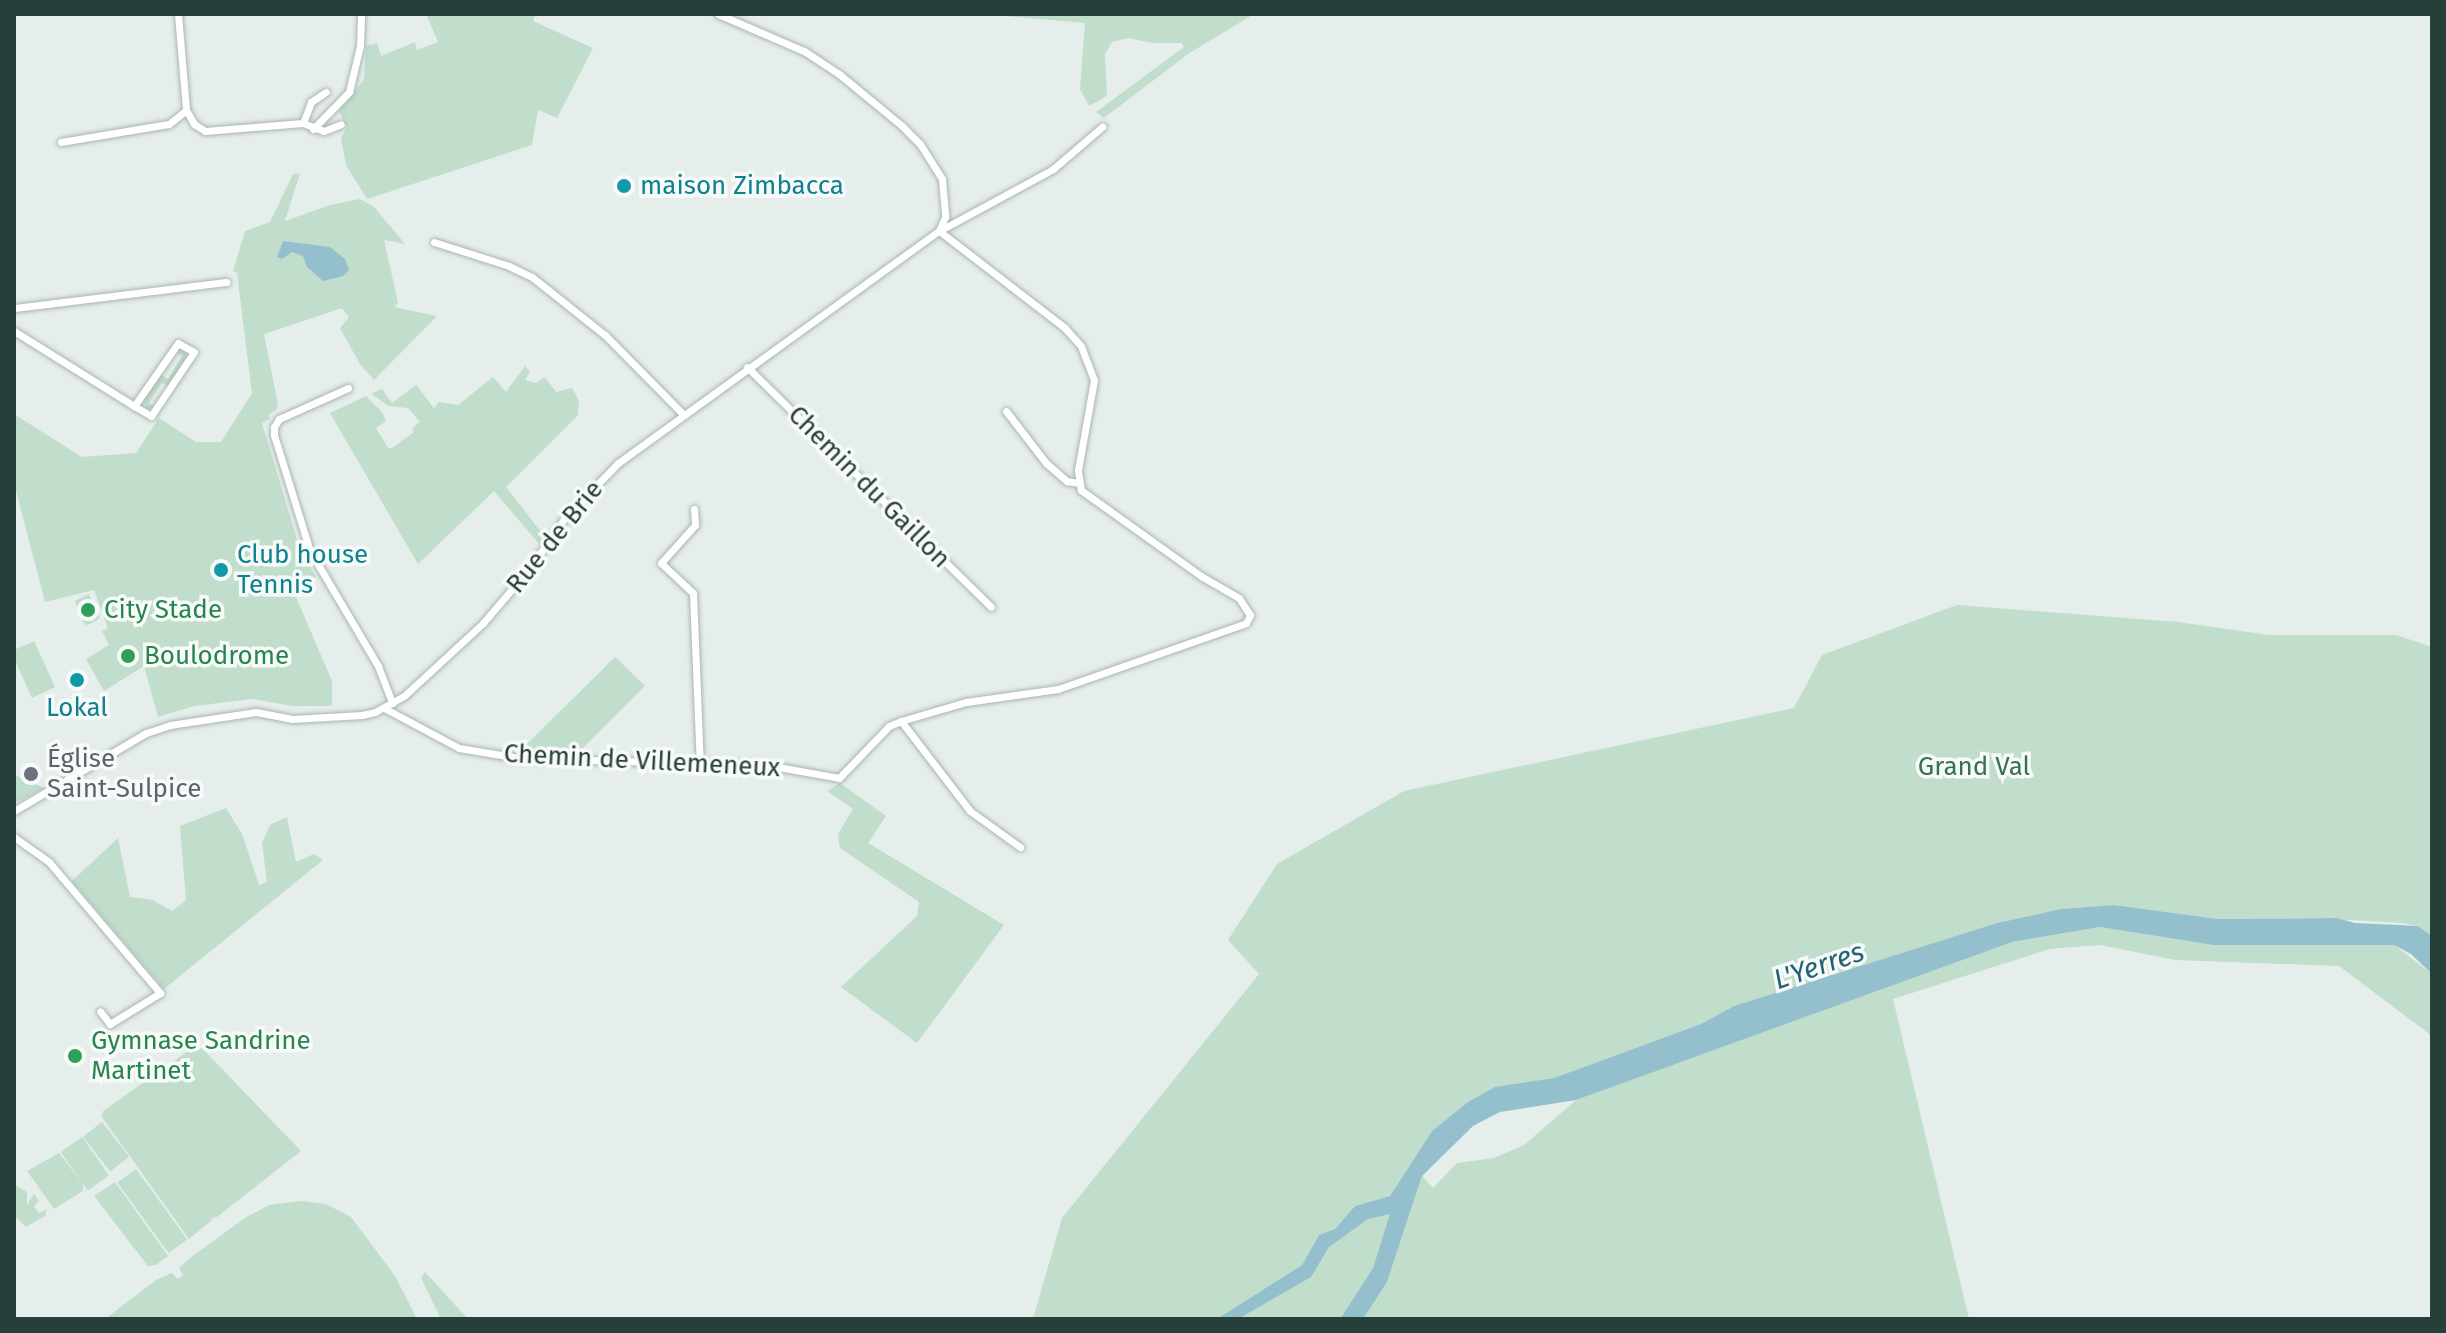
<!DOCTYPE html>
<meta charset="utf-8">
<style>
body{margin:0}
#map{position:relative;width:2446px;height:1333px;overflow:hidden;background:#e6eeeb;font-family:"Fira Sans",sans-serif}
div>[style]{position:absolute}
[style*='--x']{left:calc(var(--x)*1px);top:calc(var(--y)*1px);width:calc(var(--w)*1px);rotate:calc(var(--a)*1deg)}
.green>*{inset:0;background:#c1ddcb;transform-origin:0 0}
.water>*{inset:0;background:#94bfcd}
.roads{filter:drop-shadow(0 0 2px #a9b6b2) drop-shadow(0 0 2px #a9b6b2)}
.minor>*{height:7px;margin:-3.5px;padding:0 3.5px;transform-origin:3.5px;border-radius:3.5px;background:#fff}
.dots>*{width:22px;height:22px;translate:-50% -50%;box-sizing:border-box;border:4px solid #f7faf9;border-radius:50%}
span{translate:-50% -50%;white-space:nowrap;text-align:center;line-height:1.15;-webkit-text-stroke:7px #f7faf9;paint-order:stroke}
.culture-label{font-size:26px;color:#0d838f}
.left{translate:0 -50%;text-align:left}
.street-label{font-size:26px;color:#263f3a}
.leisure-label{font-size:26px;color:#27864d}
.worship-label{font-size:26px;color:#5b616d}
.park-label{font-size:26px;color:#347252}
.water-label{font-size:28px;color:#256176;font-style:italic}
.frame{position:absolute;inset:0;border:16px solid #263f3a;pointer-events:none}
</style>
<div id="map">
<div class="green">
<i style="clip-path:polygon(426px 14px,536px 14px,533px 21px,593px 48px,557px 118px,538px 110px,532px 145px,367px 199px,346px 165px,341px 138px,347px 127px,339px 111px,364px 80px,366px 46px,377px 43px,381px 56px,415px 42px,417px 50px,438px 42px)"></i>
<i style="clip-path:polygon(982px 14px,1254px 14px,1188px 54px,1104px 118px,1096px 112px,1184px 47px,1181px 43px,1153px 43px,1128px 38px,1112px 42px,1105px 54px,1107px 96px,1089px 106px,1080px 89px,1085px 23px)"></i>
<i style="clip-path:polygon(300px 173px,285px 221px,330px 205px,360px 199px,374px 207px,405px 244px,384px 240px,398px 303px,394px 307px,437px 316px,374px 380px,360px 364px,340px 328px,349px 317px,342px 308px,264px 334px,278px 404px,276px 410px,269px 414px,270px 419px,262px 423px,298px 543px,316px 578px,293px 590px,332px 681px,332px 706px,292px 706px,253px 699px,194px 706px,158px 717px,144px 666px,104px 691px,86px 659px,109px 645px,102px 631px,108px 628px,94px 590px,45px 602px,14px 483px,14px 414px,82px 457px,136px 453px,159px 418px,196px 442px,221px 442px,252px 393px,237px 273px,233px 271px,245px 231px,270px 222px,293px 174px)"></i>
<i style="clip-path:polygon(185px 350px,186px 358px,168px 386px,162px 383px,149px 403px,155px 407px,146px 409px,144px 400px,161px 375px,168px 379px,182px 356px,177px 352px)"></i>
<i style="clip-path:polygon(525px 366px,530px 372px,525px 380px,536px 383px,545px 377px,556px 392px,572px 388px,579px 401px,578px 415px,506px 487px,545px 537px,540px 545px,494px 491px,418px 564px,330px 413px,366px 396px,382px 412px,386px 421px,376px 428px,388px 448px,392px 448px,414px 432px,412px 428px,420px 422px,408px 408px,389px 406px,371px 394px,382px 389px,392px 403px,416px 385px,434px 408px,439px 402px,458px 405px,493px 377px,506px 392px)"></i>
<i style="clip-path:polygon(89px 594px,100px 618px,88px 625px,84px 624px,75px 601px)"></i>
<i style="clip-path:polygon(1957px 605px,2178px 622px,2269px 635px,2396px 635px,2432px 647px,2432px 936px,2418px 926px,2403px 923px,2315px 918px,2218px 919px,2114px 905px,2061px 909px,1997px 923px,1734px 1006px,1701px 1024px,1554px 1078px,1495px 1088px,1468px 1102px,1432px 1131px,1390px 1196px,1355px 1206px,1335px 1229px,1319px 1235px,1302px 1265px,1217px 1319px,1033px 1319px,1062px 1218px,1259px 974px,1228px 940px,1277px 864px,1404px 791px,1794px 708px,1822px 655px)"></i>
<i style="clip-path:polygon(34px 641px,55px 687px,32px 698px,14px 658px,14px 650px)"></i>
<i style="clip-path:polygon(615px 657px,645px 686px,574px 757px,520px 751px)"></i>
<i style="clip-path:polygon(17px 776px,44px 788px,14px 804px,14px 777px)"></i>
<i style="clip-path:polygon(840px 783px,886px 816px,868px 843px,1004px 925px,917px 1043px,841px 987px,917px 916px,919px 902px,840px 848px,838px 834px,853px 809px,827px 791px)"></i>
<i style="clip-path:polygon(226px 808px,242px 834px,259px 885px,267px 882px,262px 843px,270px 825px,287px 817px,296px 862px,314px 854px,323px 860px,164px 989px,72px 881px,118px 838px,130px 897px,153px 900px,172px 911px,186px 900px,180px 826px)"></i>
<i style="clip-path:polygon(2100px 927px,2213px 945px,2394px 945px,2432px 974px,2432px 1036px,2339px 966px,2175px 960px,2100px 945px,2050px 949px,1893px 999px,1969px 1319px,1363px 1319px,1387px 1282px,1422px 1176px,1433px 1188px,1457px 1163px,1494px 1158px,1524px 1145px,1576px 1100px,1726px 1043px,2012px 942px)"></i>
<i style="clip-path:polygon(198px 1044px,301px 1151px,217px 1217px,211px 1218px,212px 1220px,189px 1239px,102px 1117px,103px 1111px)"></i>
<i style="left:102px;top:1122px;width:44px;height:24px;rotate:52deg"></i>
<i style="left:82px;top:1137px;width:47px;height:26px;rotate:55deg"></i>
<i style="clip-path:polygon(59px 1153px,83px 1184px,83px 1191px,54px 1209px,27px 1171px)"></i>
<i style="left:136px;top:1169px;width:87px;height:23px;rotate:54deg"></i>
<i style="clip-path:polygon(115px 1182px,168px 1256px,156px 1265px,148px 1266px,94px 1196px)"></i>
<i style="clip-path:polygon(14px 1184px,27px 1192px,27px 1205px,34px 1194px,39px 1201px,34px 1206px,39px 1213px,47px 1209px,45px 1216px,26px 1227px,14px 1215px)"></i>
<i style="clip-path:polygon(302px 1201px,326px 1204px,351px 1217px,395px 1276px,417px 1319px,105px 1319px,156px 1280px,172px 1273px,177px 1279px,183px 1275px,179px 1268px,190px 1258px,245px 1218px,269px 1205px)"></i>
<i style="clip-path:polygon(1391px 1213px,1373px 1268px,1340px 1319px,1237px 1319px,1310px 1277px,1329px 1247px,1349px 1232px,1368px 1219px)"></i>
<i style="clip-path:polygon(425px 1272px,468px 1319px,441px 1319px,421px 1278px)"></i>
</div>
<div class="water">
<i style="clip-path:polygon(283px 241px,330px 247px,345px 259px,349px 270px,343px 276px,323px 281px,307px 267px,303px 256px,292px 252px,282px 259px,277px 257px)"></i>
<i style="clip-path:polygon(2114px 905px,2218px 919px,2337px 918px,2355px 923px,2418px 926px,2432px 936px,2432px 974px,2411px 954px,2394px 945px,2213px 945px,2100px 927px,2012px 942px,1576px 1100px,1500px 1112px,1473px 1126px,1422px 1176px,1387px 1282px,1363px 1319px,1340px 1319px,1373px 1268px,1390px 1214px,1368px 1219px,1329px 1247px,1311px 1277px,1238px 1319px,1217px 1319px,1302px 1265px,1319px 1235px,1335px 1229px,1355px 1206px,1390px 1196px,1432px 1131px,1468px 1102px,1495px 1087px,1554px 1078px,1701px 1024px,1734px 1006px,1997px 923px,2061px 909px)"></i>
</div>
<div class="roads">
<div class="minor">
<i style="--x:178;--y:14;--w:96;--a:85.2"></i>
<i style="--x:186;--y:110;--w:16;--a:60"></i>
<i style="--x:194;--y:124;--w:13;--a:32"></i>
<i style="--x:205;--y:131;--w:98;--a:-4.7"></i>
<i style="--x:303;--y:123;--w:22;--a:21"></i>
<i style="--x:324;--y:131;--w:18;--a:-22"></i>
<i style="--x:718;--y:14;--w:94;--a:23.3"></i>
<i style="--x:804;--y:51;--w:42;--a:33.3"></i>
<i style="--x:839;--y:74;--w:82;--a:39.5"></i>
<i style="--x:902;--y:126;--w:25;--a:45"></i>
<i style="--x:920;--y:144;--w:41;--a:57.8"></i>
<i style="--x:942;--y:179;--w:38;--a:85"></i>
<i style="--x:945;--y:217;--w:15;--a:113"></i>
<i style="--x:303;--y:123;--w:22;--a:-69"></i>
<i style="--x:311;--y:102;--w:18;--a:-34"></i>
<i style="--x:313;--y:129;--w:52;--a:-45.8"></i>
<i style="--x:349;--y:92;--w:47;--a:-76.6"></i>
<i style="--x:360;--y:46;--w:32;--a:-88"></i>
<i style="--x:61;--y:142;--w:109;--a:-9.5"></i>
<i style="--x:169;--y:124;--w:22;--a:-39"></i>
<i style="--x:434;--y:242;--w:79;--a:17.7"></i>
<i style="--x:509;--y:266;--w:25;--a:26"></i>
<i style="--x:532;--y:277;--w:93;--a:38.5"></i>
<i style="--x:605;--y:335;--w:111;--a:45.4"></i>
<i style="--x:14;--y:308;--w:214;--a:-7"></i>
<i style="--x:14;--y:331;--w:142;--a:32"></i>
<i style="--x:134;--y:406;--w:20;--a:30"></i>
<i style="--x:151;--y:416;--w:77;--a:-56.1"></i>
<i style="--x:194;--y:352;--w:18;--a:-151"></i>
<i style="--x:178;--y:343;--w:77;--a:124.9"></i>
<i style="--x:747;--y:367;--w:342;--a:44.5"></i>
<i style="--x:348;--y:388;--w:76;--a:155.8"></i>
<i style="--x:279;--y:419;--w:9;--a:122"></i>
<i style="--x:274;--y:427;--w:8;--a:90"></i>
<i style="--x:274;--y:435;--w:121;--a:72.8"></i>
<i style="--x:310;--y:551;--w:134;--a:59.4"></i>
<i style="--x:378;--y:666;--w:40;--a:69"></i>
<i style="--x:1006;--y:411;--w:66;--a:52.4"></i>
<i style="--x:1046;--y:463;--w:28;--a:41"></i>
<i style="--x:1067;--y:481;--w:11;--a:10"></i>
<i style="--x:694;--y:509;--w:16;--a:86"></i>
<i style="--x:695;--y:525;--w:51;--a:131.8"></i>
<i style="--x:661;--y:563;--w:44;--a:43.2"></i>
<i style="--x:693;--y:593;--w:172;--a:87.7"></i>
<i style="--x:384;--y:708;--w:85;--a:28.1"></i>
<i style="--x:459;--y:748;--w:61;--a:9.5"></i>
<i style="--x:519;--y:758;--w:248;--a:1.6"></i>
<i style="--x:767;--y:765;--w:73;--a:10.2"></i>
<i style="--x:839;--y:778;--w:72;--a:-46.1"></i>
<i style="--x:889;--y:726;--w:13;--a:-23"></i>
<i style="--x:901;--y:721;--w:68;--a:-16.3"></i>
<i style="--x:966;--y:702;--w:93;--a:-8"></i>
<i style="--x:1058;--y:689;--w:199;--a:-19.3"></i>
<i style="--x:1246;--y:623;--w:9;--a:-63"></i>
<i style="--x:1250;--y:615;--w:20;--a:-123"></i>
<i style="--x:1239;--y:598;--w:44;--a:-149.9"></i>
<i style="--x:1201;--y:576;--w:148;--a:-144.4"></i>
<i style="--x:1081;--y:490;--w:20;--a:-99"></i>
<i style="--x:1078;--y:470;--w:91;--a:-79.9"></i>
<i style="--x:1094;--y:380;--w:36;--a:-111"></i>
<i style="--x:1081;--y:346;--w:24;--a:-132"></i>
<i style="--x:1065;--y:328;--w:159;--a:-142.4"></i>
<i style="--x:901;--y:721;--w:113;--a:52.5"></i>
<i style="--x:970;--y:811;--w:62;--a:35.8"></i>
<i style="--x:14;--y:811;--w:153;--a:-30.6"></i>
<i style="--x:146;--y:733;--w:25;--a:-18"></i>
<i style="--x:170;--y:725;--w:87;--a:-8.6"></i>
<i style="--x:256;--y:712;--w:37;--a:11"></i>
<i style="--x:292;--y:719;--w:70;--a:-3.3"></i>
<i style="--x:362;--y:715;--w:13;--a:-13"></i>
<i style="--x:375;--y:712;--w:33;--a:-29"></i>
<i style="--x:404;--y:696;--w:108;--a:-42.7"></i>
<i style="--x:483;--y:623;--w:72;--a:-49.5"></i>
<i style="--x:530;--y:568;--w:60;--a:-55.2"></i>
<i style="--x:564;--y:519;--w:78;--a:-46"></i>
<i style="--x:618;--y:463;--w:396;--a:-35.9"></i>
<i style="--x:939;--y:231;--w:130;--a:-28.5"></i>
<i style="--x:1053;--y:169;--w:65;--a:-40.6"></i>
<i style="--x:14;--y:837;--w:43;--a:35.5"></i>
<i style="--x:49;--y:862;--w:172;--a:49.7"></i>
<i style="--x:160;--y:993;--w:59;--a:148.2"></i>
<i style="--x:110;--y:1024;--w:16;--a:-128"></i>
</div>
</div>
<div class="dots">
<i style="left:624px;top:186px;background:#0f9aa8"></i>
<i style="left:221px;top:570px;background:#0f9aa8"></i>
<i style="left:88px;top:610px;background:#2e9e5b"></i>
<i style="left:128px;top:656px;background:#2e9e5b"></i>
<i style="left:77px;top:680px;background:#0f9aa8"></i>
<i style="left:31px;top:774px;background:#6b7280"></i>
<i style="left:75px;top:1056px;background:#2e9e5b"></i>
</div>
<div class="culture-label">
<span class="left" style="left:640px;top:186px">maison Zimbacca</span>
<span class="left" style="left:237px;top:570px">Club house<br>Tennis</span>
<span style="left:77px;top:708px">Lokal</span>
</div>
<div class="street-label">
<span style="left:869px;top:487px;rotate:45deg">Chemin du Gaillon</span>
<span style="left:555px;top:537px;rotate:-51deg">Rue de Brie</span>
<span style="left:642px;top:761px;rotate:3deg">Chemin de Villemeneux</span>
</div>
<div class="leisure-label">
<span class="left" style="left:104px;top:610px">City Stade</span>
<span class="left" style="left:144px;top:656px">Boulodrome</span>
<span class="left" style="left:91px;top:1056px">Gymnase Sandrine<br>Martinet</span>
</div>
<div class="worship-label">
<span class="left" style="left:47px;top:774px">Église<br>Saint-Sulpice</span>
</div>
<div class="park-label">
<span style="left:1974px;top:767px">Grand Val</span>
</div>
<div class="water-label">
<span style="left:1819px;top:966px;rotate:-19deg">L'Yerres</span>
</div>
<div class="frame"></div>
</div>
